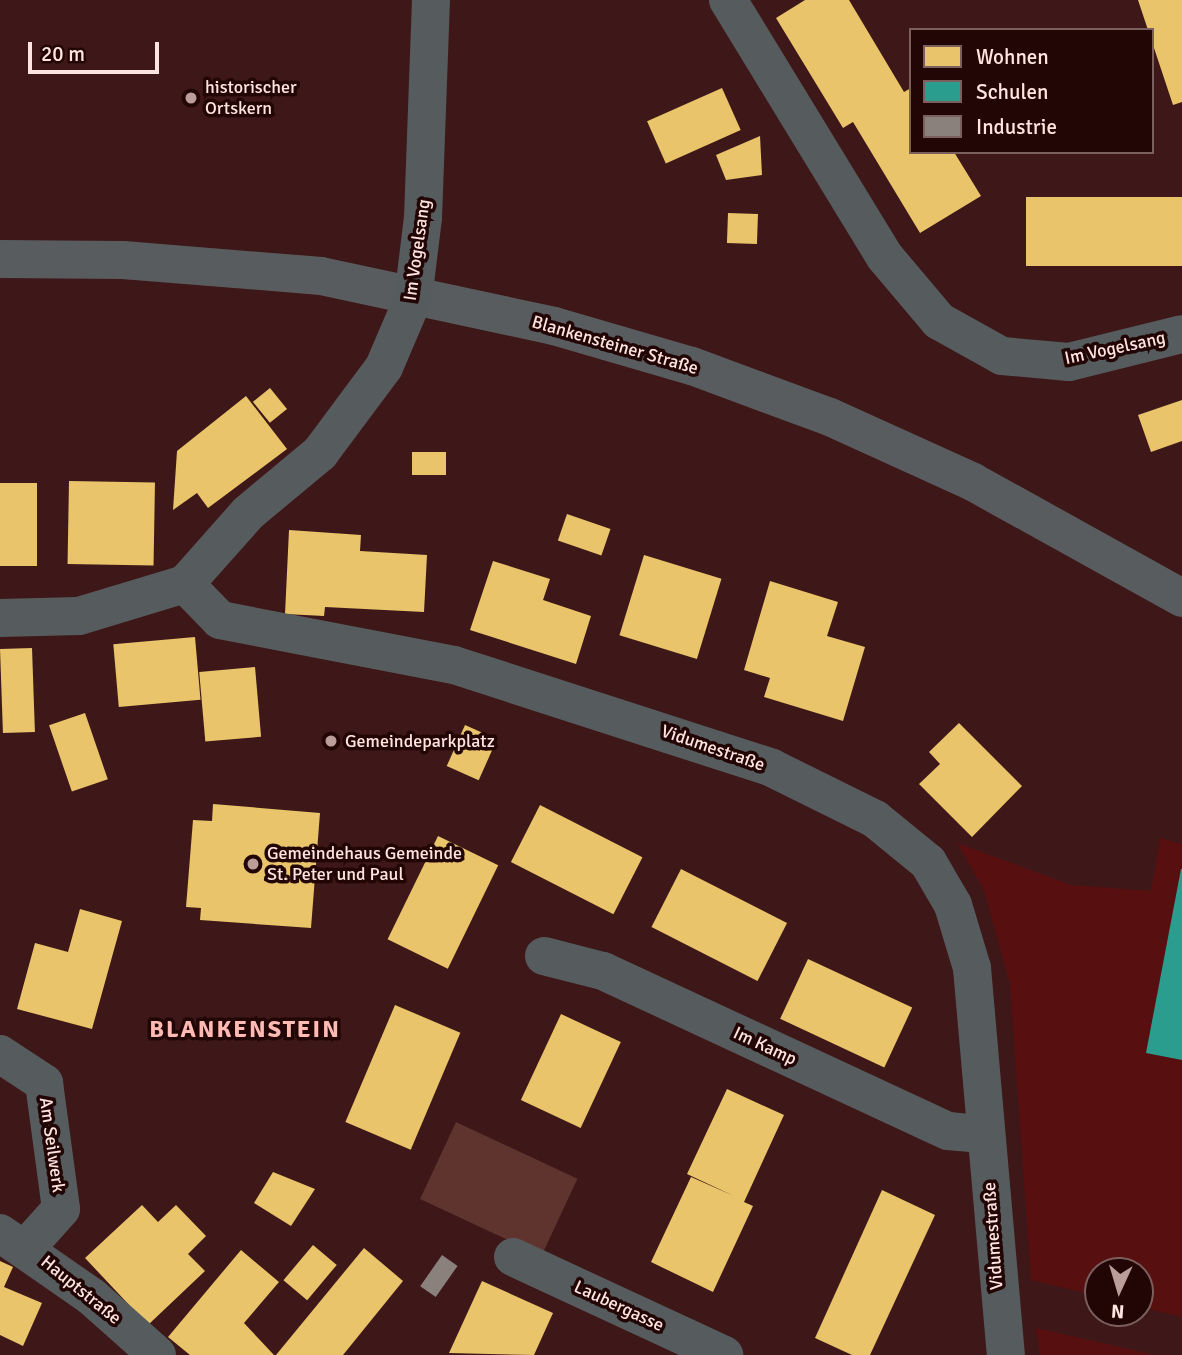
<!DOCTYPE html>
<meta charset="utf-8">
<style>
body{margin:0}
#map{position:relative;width:1182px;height:1355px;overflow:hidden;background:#3e1818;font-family:Signika,sans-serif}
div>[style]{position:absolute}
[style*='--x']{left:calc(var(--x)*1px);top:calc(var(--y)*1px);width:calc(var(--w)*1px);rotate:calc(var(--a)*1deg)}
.built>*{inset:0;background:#580f0f}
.green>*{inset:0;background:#5f332e;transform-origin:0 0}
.homes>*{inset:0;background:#e9c46a;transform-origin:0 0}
.schools>*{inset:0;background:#2a9d8f}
.industry>*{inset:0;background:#8a817c;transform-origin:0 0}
.minor>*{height:38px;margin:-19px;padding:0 19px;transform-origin:19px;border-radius:19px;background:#565c5d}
.secondary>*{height:38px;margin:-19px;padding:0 19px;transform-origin:19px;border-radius:19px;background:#595c5e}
.minor-bridge>*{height:38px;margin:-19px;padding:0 19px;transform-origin:19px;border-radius:19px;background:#565c5d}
.dots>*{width:19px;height:19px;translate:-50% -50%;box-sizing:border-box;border:4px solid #220605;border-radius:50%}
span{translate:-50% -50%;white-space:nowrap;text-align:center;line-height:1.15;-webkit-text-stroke:7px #220605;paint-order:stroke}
.poi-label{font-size:18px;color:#ffe4e0}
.left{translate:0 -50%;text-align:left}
.street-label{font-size:18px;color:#ffe4e0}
.district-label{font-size:24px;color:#ffbbb3;font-weight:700;letter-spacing:2px}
.legend{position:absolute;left:909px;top:28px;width:245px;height:126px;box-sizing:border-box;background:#220605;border:2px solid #7a5f5d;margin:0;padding:9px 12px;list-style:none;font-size:21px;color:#ffe4e0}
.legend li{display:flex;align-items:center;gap:14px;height:35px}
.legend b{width:35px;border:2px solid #7a5f5d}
.north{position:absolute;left:1084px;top:1257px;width:70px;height:70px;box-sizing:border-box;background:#220605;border:2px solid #7a5f5d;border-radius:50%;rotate:184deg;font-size:19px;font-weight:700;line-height:28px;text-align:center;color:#ffe4e0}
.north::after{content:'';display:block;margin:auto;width:24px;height:32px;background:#bb9d9a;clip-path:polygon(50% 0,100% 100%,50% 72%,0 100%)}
.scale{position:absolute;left:28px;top:42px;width:131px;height:32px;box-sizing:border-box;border:4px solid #ffe4e0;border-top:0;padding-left:9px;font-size:21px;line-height:24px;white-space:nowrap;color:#ffe4e0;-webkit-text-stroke:5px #220605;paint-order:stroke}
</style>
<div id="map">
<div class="built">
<i style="clip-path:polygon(1160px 838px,1182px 844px,1182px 1317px,1140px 1307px,1140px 1271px,1098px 1271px,1098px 1296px,1031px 1280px,1010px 984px,984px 890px,957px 843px,1071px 885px,1151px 891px)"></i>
<i style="clip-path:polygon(1036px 1328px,1155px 1355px,1040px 1355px)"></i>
</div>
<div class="green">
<i style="left:456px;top:1122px;width:134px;height:85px;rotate:25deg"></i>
</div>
<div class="homes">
<i style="clip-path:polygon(805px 0,849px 0,904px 92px,911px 88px,911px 152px,954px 152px,981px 196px,920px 233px,853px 122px,843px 128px,776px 18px)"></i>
<i style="clip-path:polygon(1138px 0,1182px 0,1182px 102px,1173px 105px)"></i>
<i style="left:722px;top:88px;width:46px;height:82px;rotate:66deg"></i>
<i style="clip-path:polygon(760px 136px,762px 175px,726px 180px,716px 155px)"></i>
<i style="left:1182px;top:197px;width:69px;height:156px;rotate:90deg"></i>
<i style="left:728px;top:213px;width:30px;height:30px;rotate:2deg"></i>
<i style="left:270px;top:388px;width:27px;height:22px;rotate:51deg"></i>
<i style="clip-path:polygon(246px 396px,287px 449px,208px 508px,197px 493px,173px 510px,177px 451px)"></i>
<i style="clip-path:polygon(1182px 400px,1182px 441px,1151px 452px,1138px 415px)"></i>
<i style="left:412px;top:452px;width:34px;height:23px"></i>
<i style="left:69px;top:481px;width:86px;height:83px;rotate:1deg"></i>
<i style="left:0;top:483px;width:37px;height:83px"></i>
<i style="left:567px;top:514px;width:46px;height:28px;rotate:19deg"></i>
<i style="clip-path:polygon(289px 530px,361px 535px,360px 551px,427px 555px,424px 612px,325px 607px,324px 616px,285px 614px)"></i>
<i style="left:644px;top:555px;width:81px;height:84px;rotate:17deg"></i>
<i style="clip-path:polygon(493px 561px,550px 579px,543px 600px,591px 616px,576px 664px,470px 630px)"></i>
<i style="clip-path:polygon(770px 581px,838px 602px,827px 636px,865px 647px,843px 721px,764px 697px,770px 678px,744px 670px)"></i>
<i style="left:195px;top:637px;width:63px;height:82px;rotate:85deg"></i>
<i style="left:32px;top:648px;width:84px;height:32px;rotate:88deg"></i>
<i style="left:255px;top:667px;width:70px;height:56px;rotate:85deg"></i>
<i style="left:85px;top:713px;width:70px;height:38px;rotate:71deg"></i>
<i style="clip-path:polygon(959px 723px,1022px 786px,972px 837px,919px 784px,940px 764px,929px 752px)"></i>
<i style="left:465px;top:725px;width:35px;height:45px;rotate:24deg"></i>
<i style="clip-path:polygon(213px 804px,320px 813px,311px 928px,200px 920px,201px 908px,186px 907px,193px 820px,212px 821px)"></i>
<i style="left:540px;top:805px;width:115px;height:64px;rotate:27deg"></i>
<i style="left:438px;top:836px;width:67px;height:115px;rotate:26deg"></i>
<i style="left:681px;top:869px;width:119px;height:65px;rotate:27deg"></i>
<i style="clip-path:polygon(80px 909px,122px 921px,92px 1029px,17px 1009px,35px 943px,68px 952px)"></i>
<i style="left:808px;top:959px;width:115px;height:66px;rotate:25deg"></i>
<i style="left:395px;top:1005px;width:71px;height:127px;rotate:23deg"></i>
<i style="left:561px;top:1014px;width:66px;height:95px;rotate:25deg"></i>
<i style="clip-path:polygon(727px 1089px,784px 1115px,744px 1202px,753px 1206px,713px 1292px,651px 1262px,691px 1177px,734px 1196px,687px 1174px)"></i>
<i style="clip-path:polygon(273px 1172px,315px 1189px,291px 1226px,254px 1203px)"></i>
<i style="clip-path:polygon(882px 1190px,935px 1215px,870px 1355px,852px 1355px,815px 1338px)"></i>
<i style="clip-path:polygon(142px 1205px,158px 1222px,176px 1205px,206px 1236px,188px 1254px,205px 1271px,148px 1325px,85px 1258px)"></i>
<i style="left:313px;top:1245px;width:31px;height:46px;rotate:40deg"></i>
<i style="clip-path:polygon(364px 1248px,403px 1281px,343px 1355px,276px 1355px)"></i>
<i style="clip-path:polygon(241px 1250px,279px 1282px,244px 1323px,274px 1355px,190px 1355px,168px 1337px)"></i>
<i style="clip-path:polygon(0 1261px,13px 1267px,4px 1287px,42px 1303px,23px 1346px,0 1335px)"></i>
<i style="clip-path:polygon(482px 1281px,553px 1313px,534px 1355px,449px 1353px)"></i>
</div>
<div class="schools">
<i style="clip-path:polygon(1181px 869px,1182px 869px,1182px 1060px,1146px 1053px)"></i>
</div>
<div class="industry">
<i style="left:442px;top:1255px;width:19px;height:38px;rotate:35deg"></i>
</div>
<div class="minor">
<i style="--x:728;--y:0;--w:301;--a:58.6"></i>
<i style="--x:885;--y:257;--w:84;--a:49.8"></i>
<i style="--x:939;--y:321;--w:72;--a:29.1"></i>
<i style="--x:1002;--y:356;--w:67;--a:5.1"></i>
<i style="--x:1069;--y:362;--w:116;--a:-13.9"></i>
<i style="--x:423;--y:218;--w:218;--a:-87.9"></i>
<i style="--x:185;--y:584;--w:95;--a:-48.4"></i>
<i style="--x:248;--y:513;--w:94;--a:-39.8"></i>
<i style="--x:320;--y:453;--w:107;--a:-53.3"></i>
<i style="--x:0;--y:618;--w:79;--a:-1.5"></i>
<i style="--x:79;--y:616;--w:111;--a:-16.8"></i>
<i style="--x:185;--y:584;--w:50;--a:45.8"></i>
<i style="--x:220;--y:620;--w:238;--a:10.9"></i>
<i style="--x:454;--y:665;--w:334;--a:17.9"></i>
<i style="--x:772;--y:768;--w:115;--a:26.3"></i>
<i style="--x:875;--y:819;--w:68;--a:39.1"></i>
<i style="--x:928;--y:862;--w:50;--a:59.8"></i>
<i style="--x:953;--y:905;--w:66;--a:73.2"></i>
<i style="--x:972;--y:968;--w:388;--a:85"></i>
<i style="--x:544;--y:956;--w:61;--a:14.3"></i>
<i style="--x:603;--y:971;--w:380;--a:24.9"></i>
<i style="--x:948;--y:1131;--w:38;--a:5"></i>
<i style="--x:0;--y:1054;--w:53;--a:33.4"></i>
<i style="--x:44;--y:1083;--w:127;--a:82.3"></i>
<i style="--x:61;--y:1209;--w:51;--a:131.8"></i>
<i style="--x:0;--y:1233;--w:112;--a:34.8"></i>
<i style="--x:92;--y:1297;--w:87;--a:41.7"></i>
<i style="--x:513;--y:1257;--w:233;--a:24.9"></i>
</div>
<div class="secondary">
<i style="--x:0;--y:259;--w:123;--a:0.5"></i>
<i style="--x:123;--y:260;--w:199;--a:4.6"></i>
<i style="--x:321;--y:276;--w:238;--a:12.1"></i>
<i style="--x:554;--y:326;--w:144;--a:16.2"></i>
<i style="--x:692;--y:366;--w:147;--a:20.3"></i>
<i style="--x:830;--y:417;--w:157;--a:24.4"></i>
<i style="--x:973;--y:482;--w:239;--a:29"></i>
</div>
<div class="minor-bridge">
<i style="--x:384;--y:367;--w:74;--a:-66.9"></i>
<i style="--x:413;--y:299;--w:82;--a:-83"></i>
</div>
<div class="dots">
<i style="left:191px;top:98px;background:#bb9d9a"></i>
<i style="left:331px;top:741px;background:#bb9d9a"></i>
<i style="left:253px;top:864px;background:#bb9d9a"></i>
</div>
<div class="poi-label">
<span class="left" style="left:205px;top:98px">historischer<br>Ortskern</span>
<span class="left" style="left:345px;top:741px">Gemeindeparkplatz</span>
<span class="left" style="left:267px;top:864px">Gemeindehaus Gemeinde<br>St. Peter und Paul</span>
</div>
<div class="street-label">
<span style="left:417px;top:250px;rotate:-82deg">Im Vogelsang</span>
<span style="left:615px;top:345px;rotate:16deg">Blankensteiner Straße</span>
<span style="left:1115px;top:348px;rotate:-12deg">Im Vogelsang</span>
<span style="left:713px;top:748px;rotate:19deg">Vidumestraße</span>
<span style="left:765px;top:1046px;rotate:25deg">Im Kamp</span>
<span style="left:52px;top:1145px;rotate:82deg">Am Seilwerk</span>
<span style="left:993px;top:1236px;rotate:-94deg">Vidumestraße</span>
<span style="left:81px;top:1290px;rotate:39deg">Hauptstraße</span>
<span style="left:619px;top:1306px;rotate:25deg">Laubergasse</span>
</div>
<div class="district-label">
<span style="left:245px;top:1030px">BLANKENSTEIN</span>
</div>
<ul class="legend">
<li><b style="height:19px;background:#e9c46a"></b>Wohnen</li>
<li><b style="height:19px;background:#2a9d8f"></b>Schulen</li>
<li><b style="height:19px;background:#8a817c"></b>Industrie</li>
</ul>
<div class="north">N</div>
<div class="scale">20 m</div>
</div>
